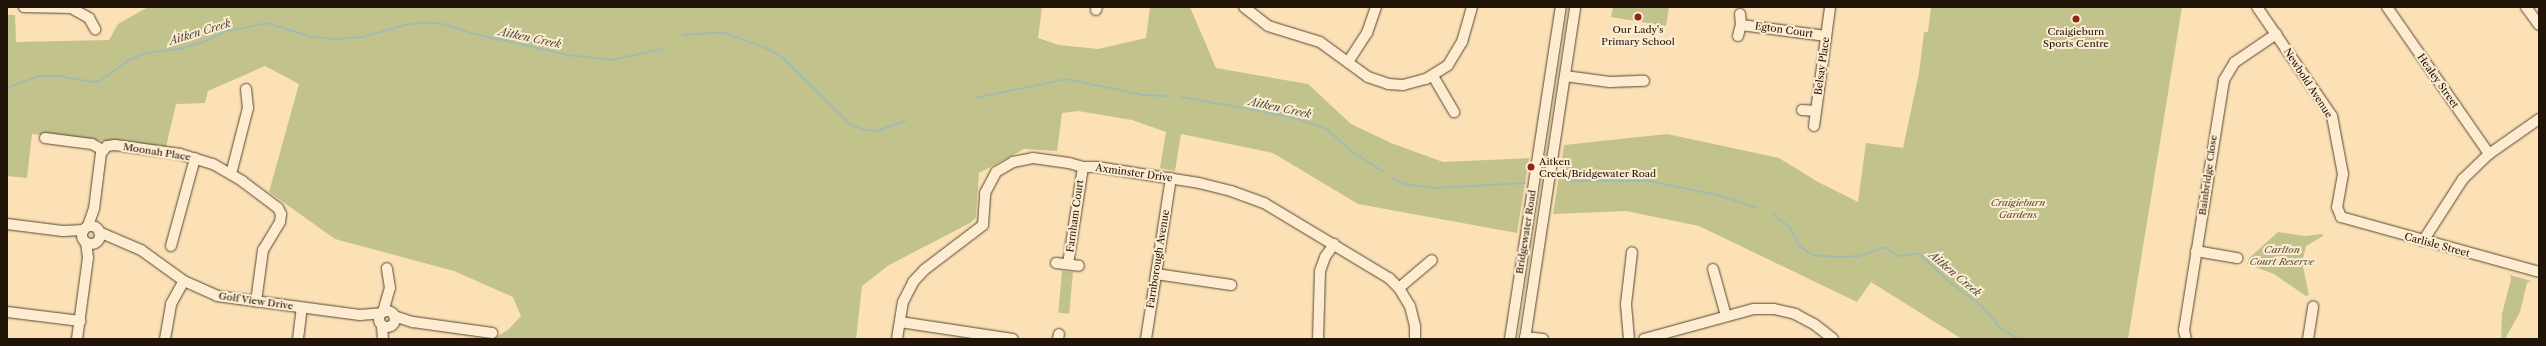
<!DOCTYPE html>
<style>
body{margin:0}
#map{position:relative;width:2546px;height:346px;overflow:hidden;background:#fce1b7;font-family:"Libre Caslon Text",serif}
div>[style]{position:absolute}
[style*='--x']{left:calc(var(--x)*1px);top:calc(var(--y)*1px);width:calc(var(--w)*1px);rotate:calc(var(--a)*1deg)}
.green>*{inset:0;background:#c2c28c;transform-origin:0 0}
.stream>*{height:2px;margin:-1px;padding:0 1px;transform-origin:1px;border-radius:1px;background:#9fbdb0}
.roads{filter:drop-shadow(0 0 1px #574633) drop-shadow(0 0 1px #574633)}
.minor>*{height:10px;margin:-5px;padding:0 5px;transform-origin:5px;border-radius:5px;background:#fdecd0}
.minor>.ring{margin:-5px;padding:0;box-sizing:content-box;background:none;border:10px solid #fdecd0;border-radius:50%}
.dots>*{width:11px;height:11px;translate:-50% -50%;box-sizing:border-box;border:2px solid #fdecd0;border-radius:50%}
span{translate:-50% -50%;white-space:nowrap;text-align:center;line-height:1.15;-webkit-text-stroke:4px #fdecd0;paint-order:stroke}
.poi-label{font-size:10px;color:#201307}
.left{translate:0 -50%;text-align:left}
.street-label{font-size:10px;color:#201307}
.park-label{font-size:10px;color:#595036;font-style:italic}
.water-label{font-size:11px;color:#4c4e42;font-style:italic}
.frame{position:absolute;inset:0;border:8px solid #201307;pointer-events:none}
</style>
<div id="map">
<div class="green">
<i style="clip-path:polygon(148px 7px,1042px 7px,1038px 38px,1059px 45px,1098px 49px,1146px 38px,1150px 7px,1190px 7px,1216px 68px,1308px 84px,1351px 124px,1391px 143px,1443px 162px,1529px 158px,1517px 233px,1358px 204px,1273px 153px,1181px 134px,1175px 171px,1160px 168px,1166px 132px,1132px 120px,1078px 111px,1062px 113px,1057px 151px,1024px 149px,979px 173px,976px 217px,970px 223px,889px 265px,862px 286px,856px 339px,493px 339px,509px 329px,521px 316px,513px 297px,454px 271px,335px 239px,269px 192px,299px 84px,265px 66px,208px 91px,205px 103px,176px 104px,166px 147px,32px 134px,27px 178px,7px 176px,7px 15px,15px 15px,16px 42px,109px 40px,118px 24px)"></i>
<i style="clip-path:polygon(1613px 7px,1669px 7px,1666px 26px,1611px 17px)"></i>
<i style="clip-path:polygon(1931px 7px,2182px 7px,2128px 339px,1962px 339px,1871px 282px,1857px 302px,1699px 226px,1626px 211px,1553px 214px,1564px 145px,1667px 134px,1779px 158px,1818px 182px,1858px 202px,1866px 143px,1903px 148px,1919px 73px,1924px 32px,1928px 32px)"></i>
<i style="clip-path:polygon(2278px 232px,2305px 236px,2322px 234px,2323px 236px,2306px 246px,2302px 262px,2309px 295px,2306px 296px,2274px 274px,2247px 264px,2249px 258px)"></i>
<i style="left:1062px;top:271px;width:11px;height:42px;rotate:5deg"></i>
<i style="clip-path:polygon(2510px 275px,2531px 281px,2527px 283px,2520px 312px,2505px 339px,2501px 339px,2502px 314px,2511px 279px)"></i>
</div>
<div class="stream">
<i style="--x:683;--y:35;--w:39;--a:-4"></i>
<i style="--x:722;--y:32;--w:49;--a:20.3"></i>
<i style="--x:768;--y:49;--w:16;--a:30"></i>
<i style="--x:782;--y:57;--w:97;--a:44.6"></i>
<i style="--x:851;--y:125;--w:15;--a:20"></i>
<i style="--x:865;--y:130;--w:12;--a:5"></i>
<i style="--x:877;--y:131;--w:30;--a:-20"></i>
<i style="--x:7;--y:88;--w:33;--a:-21"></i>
<i style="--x:38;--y:76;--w:21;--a:0"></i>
<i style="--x:59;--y:76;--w:34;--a:10"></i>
<i style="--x:92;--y:82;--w:8;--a:-7"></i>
<i style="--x:100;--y:81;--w:36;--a:-36"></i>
<i style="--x:129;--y:60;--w:17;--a:-24"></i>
<i style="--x:145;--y:53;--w:34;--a:-7"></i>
<i style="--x:179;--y:49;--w:25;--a:-16"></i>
<i style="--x:203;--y:42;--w:23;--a:-25"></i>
<i style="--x:224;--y:32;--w:44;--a:-11.8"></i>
<i style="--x:267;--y:23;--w:47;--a:17.3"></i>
<i style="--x:312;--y:37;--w:24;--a:5"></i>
<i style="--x:336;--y:39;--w:27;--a:-4"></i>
<i style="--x:363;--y:37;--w:40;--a:-16"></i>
<i style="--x:401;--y:26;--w:22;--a:-10"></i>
<i style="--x:423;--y:22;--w:19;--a:6"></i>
<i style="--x:442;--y:24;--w:30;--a:17"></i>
<i style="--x:471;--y:33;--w:99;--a:12.8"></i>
<i style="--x:568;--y:55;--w:43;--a:6.6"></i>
<i style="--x:611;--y:60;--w:52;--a:-12.2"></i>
<i style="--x:1182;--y:97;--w:111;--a:10.4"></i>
<i style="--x:1291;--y:117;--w:26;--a:18"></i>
<i style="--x:1316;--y:125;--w:12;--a:20"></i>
<i style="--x:1327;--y:129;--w:33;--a:43"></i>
<i style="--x:1351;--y:151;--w:38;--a:33"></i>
<i style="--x:975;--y:98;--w:93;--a:-11.8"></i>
<i style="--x:1066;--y:79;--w:79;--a:11.7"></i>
<i style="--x:1143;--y:95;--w:27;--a:2"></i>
<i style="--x:1392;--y:179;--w:14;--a:21"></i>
<i style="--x:1405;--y:184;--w:30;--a:8"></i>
<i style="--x:1435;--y:188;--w:90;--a:-3.2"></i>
<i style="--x:1564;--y:181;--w:85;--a:0"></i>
<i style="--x:1649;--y:181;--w:70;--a:11.5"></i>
<i style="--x:1718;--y:195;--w:42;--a:18"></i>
<i style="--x:1773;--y:214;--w:22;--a:39"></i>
<i style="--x:1790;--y:228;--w:20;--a:63"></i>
<i style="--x:1799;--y:246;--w:17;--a:33"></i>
<i style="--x:1813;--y:255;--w:22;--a:5"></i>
<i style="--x:1835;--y:257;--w:24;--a:-2"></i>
<i style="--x:1859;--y:256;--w:28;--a:-19"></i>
<i style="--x:1885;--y:247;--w:14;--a:36"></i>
<i style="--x:1896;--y:255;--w:7;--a:8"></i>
<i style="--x:1903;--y:256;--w:15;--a:-11"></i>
<i style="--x:1918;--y:253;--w:47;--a:42.4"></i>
<i style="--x:1953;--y:285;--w:37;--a:36"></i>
<i style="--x:1983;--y:307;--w:26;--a:51"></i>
<i style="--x:1999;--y:327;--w:22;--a:32"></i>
</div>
<div class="roads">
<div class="minor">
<i style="--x:24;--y:7;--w:47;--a:1.2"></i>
<i style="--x:71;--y:8;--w:21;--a:29"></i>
<i style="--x:89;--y:18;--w:13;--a:61"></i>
<i style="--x:1244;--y:7;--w:31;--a:38"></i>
<i style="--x:1268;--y:26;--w:54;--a:17.1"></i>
<i style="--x:1320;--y:42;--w:59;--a:36.1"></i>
<i style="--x:1368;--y:77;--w:21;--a:19"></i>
<i style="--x:1388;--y:84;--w:15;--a:4"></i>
<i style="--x:1403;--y:85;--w:24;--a:-15"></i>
<i style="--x:1426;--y:79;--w:26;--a:-32"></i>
<i style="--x:1448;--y:65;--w:27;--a:-59"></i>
<i style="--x:1462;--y:42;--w:36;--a:-74"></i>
<i style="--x:2257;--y:7;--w:132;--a:55.5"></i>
<i style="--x:2332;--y:116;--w:59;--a:79.3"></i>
<i style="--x:2343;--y:174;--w:34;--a:100"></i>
<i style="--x:2337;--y:207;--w:11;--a:68"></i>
<i style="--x:2341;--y:217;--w:205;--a:15.5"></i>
<i style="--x:2387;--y:7;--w:179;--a:55.2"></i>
<i style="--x:2526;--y:7;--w:22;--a:54"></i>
<i style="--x:1096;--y:10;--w:3;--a:-72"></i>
<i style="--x:1741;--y:25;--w:86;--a:7.4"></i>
<i style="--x:1738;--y:36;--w:11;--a:-75"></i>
<i style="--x:1741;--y:25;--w:11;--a:-95"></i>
<i style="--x:1348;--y:62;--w:35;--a:-57"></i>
<i style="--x:1367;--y:33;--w:28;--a:-71"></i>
<i style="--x:1433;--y:76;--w:42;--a:59.7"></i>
<i style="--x:1565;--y:76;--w:45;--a:7.6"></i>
<i style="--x:1610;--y:82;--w:34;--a:-2"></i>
<i style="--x:1802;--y:110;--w:14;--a:4"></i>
<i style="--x:1814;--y:126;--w:120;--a:-82.3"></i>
<i style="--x:45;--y:138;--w:47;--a:7.3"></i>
<i style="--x:92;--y:144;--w:13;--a:29"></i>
<i style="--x:231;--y:174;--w:68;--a:-75.6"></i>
<i style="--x:248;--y:108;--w:19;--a:-96"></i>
<i style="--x:7;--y:224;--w:56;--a:7.1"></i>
<i style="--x:63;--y:231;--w:21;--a:-3"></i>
<i style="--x:88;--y:226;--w:18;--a:-71"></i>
<i style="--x:94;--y:209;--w:56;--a:-82.9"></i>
<i style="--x:101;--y:153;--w:9;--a:-49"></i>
<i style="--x:107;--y:146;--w:8;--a:-7"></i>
<i style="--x:115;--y:145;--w:66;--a:7.9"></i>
<i style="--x:180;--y:154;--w:34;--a:17"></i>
<i style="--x:213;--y:164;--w:34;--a:30"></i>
<i style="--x:242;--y:181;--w:45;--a:36.9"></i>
<i style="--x:278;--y:208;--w:7;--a:63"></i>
<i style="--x:281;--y:214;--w:8;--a:97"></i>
<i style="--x:280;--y:222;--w:33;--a:121"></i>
<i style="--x:263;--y:250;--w:52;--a:97.7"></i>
<i class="ring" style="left:82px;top:226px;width:8px;height:8px"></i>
<i style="--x:99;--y:232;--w:46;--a:23.2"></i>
<i style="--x:141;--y:250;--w:53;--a:35.8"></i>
<i style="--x:184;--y:281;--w:36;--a:24"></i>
<i style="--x:217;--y:296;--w:144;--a:7.6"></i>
<i style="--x:360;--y:315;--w:21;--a:-5"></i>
<i style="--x:2423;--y:241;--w:74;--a:-57.2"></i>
<i style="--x:2463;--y:179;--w:36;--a:-44"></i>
<i style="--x:2489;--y:154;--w:61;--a:-35"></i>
<i style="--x:171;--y:246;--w:91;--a:-74.7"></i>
<i style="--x:2196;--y:251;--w:42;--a:9.7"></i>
<i style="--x:1056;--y:263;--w:23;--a:7"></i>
<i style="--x:1068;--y:264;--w:98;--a:-81.2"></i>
<i style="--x:1713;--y:269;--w:49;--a:74.5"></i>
<i style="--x:1156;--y:274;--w:76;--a:8.3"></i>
<i style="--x:1399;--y:288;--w:43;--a:-40.3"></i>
<i class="ring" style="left:379px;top:311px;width:6px;height:6px"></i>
<i style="--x:7;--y:312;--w:74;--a:7"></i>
<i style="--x:383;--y:312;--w:25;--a:-74"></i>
<i style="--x:390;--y:288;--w:20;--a:-99"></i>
<i style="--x:394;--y:316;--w:20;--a:18"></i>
<i style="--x:413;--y:322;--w:80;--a:7.9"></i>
<i style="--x:900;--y:322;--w:114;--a:8.6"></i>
<i style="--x:382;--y:325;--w:14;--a:86"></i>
<i style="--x:1525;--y:337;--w:18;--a:6"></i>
<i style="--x:77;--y:339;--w:82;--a:-82.3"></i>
<i style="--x:88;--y:258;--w:16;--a:-97"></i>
<i style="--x:165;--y:339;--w:36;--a:-80"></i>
<i style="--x:171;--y:304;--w:26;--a:-61"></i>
<i style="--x:298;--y:339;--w:31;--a:-83"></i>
<i style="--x:897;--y:339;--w:37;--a:-81"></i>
<i style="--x:903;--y:302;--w:22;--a:-63"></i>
<i style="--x:913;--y:282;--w:16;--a:-47"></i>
<i style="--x:924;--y:270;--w:74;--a:-37.3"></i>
<i style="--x:983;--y:225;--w:32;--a:-86"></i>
<i style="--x:985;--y:193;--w:24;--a:-62"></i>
<i style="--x:996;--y:172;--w:20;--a:-30"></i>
<i style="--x:1013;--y:162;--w:20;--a:-11"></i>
<i style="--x:1033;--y:158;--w:36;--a:8"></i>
<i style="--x:1069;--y:163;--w:15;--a:16"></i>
<i style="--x:1083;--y:167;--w:14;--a:0"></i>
<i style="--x:1097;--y:167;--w:103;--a:8.9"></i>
<i style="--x:1199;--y:183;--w:33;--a:14"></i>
<i style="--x:1231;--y:191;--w:35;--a:20"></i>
<i style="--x:1264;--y:203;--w:146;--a:31"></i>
<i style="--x:1389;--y:278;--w:14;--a:45"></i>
<i style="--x:1399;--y:288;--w:21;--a:59"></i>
<i style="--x:1410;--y:306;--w:21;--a:76"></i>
<i style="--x:1415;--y:326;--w:13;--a:90"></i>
<i style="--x:1058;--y:339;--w:5;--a:-79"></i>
<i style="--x:1146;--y:339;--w:163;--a:-81.2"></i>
<i style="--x:1318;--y:339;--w:68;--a:-88.3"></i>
<i style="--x:1320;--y:271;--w:15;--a:-70"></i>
<i style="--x:1325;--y:257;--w:16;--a:-55"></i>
<i style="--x:1510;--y:339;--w:336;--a:-81.3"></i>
<i style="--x:1525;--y:339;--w:336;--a:-81.4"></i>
<i style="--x:1629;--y:339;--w:35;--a:-95"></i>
<i style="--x:1626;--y:304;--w:52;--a:-83.4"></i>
<i style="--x:1644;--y:339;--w:114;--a:-15.3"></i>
<i style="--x:1754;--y:309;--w:20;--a:0"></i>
<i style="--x:1774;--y:309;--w:22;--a:13"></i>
<i style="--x:1795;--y:314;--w:21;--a:28"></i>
<i style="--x:1814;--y:324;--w:24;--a:38"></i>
<i style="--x:2186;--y:339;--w:9;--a:-103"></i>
<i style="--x:2184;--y:330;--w:253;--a:-80.9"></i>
<i style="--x:2224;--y:80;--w:21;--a:-59"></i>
<i style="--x:2235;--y:62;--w:50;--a:-34.3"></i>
<i style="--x:2308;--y:339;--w:33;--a:-81"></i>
</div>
</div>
<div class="dots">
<i style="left:1638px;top:17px;background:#8f2418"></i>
<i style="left:2076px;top:19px;background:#8f2418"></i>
<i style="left:1531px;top:167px;background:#8f2418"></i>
</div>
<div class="poi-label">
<span style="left:1638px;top:35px">Our Lady's<br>Primary School</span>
<span style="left:2076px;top:37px">Craigieburn<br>Sports Centre</span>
<span class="left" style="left:1539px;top:167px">Aitken<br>Creek/Bridgewater Road</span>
</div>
<div class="street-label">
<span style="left:1784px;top:30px;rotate:8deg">Egton Court</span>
<span style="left:1822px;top:66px;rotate:-82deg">Belsay Place</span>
<span style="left:2438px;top:81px;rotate:55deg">Healey Street</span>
<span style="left:2308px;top:83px;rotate:57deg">Newbold Avenue</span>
<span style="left:157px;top:152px;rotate:9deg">Moonah Place</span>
<span style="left:1134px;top:173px;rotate:8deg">Axminster Drive</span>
<span style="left:2208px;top:175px;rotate:-82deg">Bainbridge Close</span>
<span style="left:1075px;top:216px;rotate:-82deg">Farnham Court</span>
<span style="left:1526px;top:232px;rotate:-81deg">Bridgewater Road</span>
<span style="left:2437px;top:245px;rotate:15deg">Carlisle Street</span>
<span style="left:1158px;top:259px;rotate:-81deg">Farnborough Avenue</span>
<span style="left:256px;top:301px;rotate:8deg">Golf View Drive</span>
</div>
<div class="park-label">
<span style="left:2018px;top:208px">Craigieburn<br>Gardens</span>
<span style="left:2282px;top:255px">Carlton<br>Court Reserve</span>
</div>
<div class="water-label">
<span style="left:200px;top:32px;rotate:-17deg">Aitken Creek</span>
<span style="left:530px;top:38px;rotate:12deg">Aitken Creek</span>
<span style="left:1280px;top:108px;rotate:12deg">Aitken Creek</span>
<span style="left:1955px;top:274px;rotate:40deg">Aitken Creek</span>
</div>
<div class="frame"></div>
</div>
